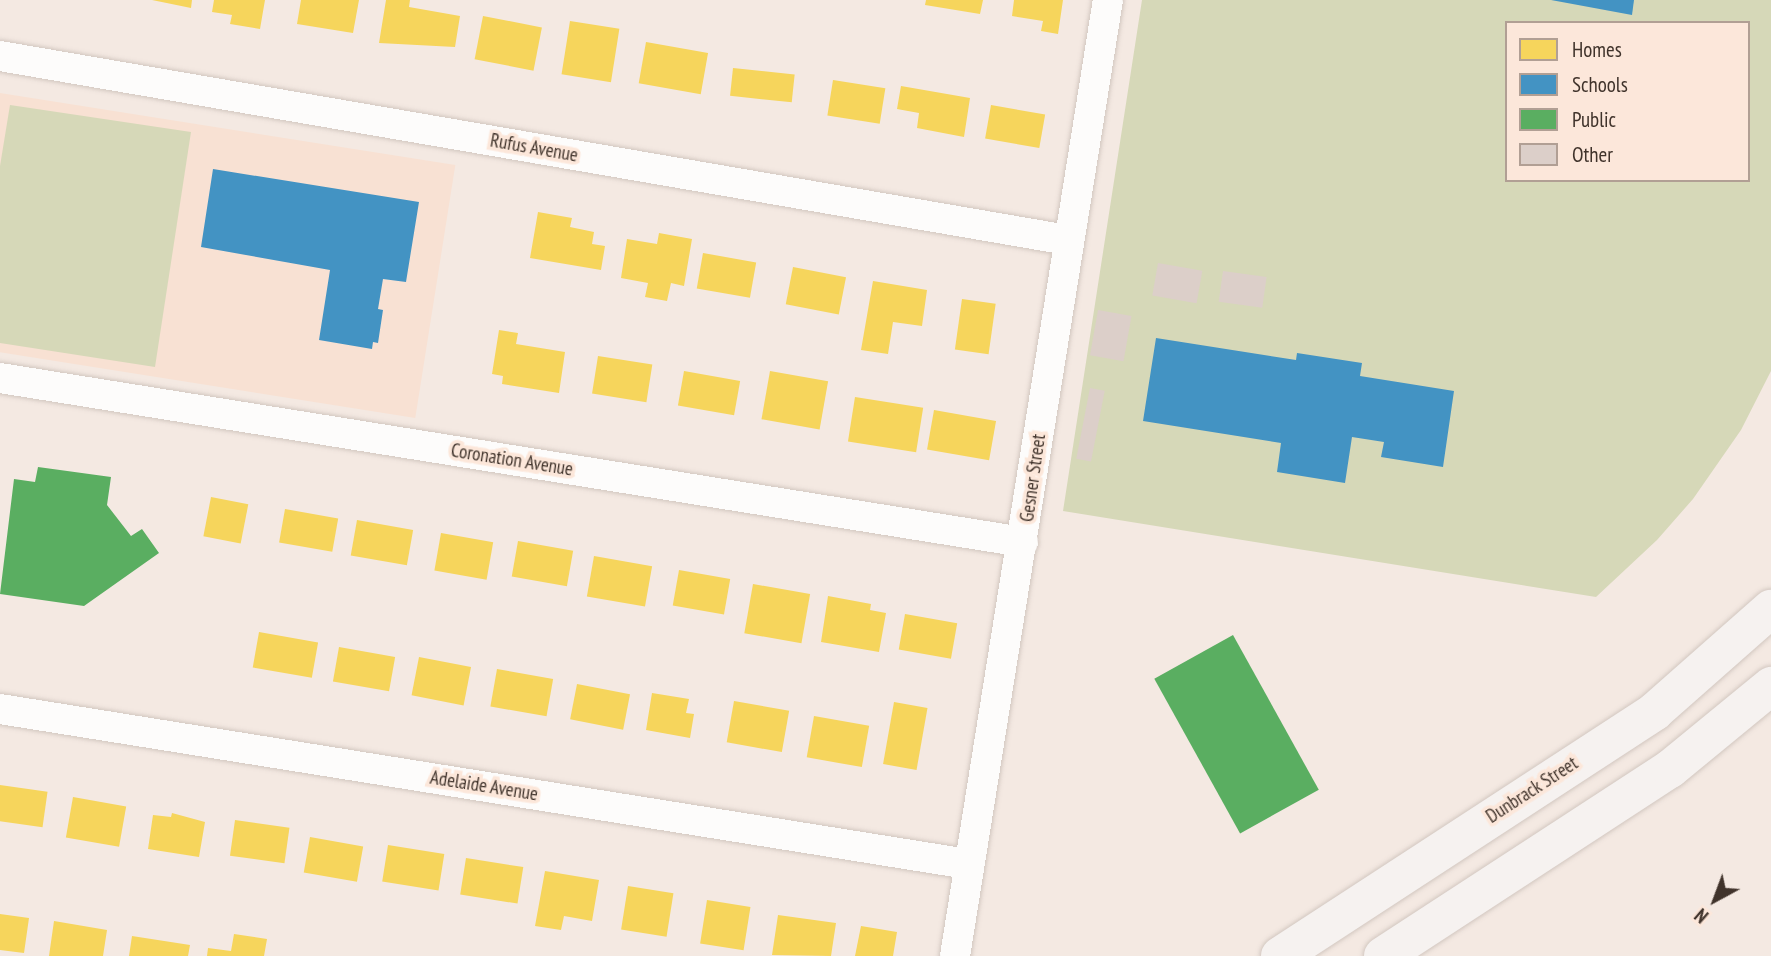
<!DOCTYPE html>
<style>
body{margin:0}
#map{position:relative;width:1771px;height:956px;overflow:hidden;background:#f4e9e2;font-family:"PT Sans Narrow",sans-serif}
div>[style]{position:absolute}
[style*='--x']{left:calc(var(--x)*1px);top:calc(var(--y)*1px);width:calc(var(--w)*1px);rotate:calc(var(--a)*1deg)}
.built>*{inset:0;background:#f8e1d3;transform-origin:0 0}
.green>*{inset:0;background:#d6d8b8}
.homes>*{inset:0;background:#f6d55c;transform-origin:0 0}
.schools>*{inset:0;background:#4393c3}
.public>*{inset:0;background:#5aae61;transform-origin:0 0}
.building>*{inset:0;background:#dccfc9;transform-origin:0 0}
.roads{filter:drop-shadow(0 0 2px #d2c7c0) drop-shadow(0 0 2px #d2c7c0)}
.minor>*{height:30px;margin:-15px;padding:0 15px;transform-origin:15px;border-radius:15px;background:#fdfcfb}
.secondary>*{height:38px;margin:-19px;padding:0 19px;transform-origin:19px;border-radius:19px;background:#f6f2f0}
span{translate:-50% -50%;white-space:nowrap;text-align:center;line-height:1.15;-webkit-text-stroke:7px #fce7da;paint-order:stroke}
.street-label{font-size:19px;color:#40332b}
.legend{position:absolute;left:1505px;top:21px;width:245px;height:161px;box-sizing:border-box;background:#fce7da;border:2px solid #b19f94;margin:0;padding:9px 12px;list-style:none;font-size:21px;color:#40332b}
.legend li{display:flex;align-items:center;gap:14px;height:35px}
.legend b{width:35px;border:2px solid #b19f94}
.north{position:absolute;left:1680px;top:865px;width:70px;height:70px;-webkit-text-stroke:5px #fce7da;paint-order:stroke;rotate:221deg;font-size:19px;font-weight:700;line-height:28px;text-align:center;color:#40332b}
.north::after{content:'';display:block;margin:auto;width:24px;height:32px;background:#40332b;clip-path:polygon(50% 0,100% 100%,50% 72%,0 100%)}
</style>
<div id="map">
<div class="built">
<i style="left:0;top:93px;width:461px;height:256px;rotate:9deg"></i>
</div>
<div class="green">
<i style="clip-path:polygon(evenodd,1142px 0,1771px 0,1771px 371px,1741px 430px,1693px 499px,1657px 540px,1596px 597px,1063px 511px,1142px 0,1507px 23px,1748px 23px,1748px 180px,1507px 180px,1507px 23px)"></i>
<i style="clip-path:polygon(10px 105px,191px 132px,155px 367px,0 343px,0 166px)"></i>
</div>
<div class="homes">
<i style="clip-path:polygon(152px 0,192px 0,191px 8px)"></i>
<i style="clip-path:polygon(214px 0,265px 0,260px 29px,230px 24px,232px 15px,212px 12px)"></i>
<i style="clip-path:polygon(301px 0,359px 0,353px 33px,297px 24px)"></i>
<i style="clip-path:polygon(386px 0,410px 0,409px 7px,460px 16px,455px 47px,379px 43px)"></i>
<i style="clip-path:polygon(926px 0,983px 0,980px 14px,925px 5px)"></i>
<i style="clip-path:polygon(1014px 0,1063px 0,1058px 34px,1041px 31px,1043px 21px,1012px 16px)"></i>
<i style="left:483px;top:16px;width:60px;height:44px;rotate:11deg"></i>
<i style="left:570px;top:21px;width:50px;height:54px;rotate:9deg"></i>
<i style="left:646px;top:42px;width:63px;height:42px;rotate:10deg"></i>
<i style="left:733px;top:68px;width:62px;height:28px;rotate:6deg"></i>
<i style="left:833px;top:80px;width:53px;height:36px;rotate:9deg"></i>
<i style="clip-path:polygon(901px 86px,970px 98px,964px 137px,917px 128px,919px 113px,897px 109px)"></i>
<i style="left:991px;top:105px;width:55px;height:34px;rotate:10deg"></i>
<i style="clip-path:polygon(538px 212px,572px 218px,570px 227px,594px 232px,592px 244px,605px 246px,601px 270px,530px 258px)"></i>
<i style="clip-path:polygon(659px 233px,692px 239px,684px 286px,671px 283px,667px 301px,645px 297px,648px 283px,621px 278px,627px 239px,657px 244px)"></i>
<i style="left:703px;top:253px;width:54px;height:36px;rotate:10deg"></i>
<i style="left:793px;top:267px;width:54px;height:38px;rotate:11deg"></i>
<i style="clip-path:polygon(873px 281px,927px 290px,922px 326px,893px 322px,888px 354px,861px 350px)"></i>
<i style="left:962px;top:299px;width:34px;height:51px;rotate:8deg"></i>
<i style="clip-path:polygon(499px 330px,518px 333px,516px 344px,565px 352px,559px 393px,502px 384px,503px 376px,492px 374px)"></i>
<i style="left:598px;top:356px;width:55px;height:38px;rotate:9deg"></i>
<i style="left:684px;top:371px;width:57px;height:35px;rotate:10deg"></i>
<i style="left:770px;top:371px;width:59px;height:49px;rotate:10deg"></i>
<i style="left:855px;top:397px;width:69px;height:45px;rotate:9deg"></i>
<i style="left:934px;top:410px;width:63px;height:40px;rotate:10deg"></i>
<i style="left:211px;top:497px;width:38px;height:40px;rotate:11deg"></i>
<i style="left:285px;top:509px;width:54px;height:34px;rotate:10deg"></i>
<i style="left:357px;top:520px;width:57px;height:36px;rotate:10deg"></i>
<i style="left:441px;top:533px;width:53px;height:38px;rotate:10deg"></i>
<i style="left:518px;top:541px;width:56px;height:36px;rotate:10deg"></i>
<i style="left:594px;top:556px;width:59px;height:41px;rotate:10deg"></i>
<i style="left:679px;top:570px;width:52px;height:36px;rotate:10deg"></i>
<i style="left:753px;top:584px;width:58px;height:50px;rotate:10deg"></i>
<i style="clip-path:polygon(828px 596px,871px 604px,870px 610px,886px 613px,879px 652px,821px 642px)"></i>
<i style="left:905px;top:614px;width:53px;height:36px;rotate:10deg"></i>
<i style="left:259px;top:632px;width:60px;height:36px;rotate:10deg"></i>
<i style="left:339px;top:647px;width:57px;height:35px;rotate:10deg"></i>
<i style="left:419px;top:657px;width:53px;height:39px;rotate:11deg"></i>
<i style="left:497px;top:669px;width:57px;height:38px;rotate:10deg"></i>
<i style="left:577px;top:684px;width:54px;height:36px;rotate:11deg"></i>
<i style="clip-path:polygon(652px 693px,689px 699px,686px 713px,694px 714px,690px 738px,646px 730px)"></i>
<i style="left:734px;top:701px;width:56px;height:42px;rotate:10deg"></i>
<i style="left:894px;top:702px;width:34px;height:63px;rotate:10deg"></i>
<i style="left:814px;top:716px;width:56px;height:42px;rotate:10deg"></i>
<i style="left:0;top:785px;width:48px;height:36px;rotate:8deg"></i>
<i style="left:73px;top:797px;width:54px;height:41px;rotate:10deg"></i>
<i style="clip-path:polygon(172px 813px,205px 822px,199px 857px,148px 849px,153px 815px,171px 817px)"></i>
<i style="left:235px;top:820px;width:55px;height:36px;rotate:8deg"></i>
<i style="left:310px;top:837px;width:54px;height:36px;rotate:10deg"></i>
<i style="left:388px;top:845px;width:57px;height:37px;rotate:9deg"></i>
<i style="left:466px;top:858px;width:58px;height:37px;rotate:9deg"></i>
<i style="clip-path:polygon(545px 871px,599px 880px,592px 921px,564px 916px,561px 930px,535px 926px)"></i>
<i style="left:628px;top:886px;width:46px;height:44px;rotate:9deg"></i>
<i style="left:707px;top:900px;width:44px;height:44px;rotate:9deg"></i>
<i style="clip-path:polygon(0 914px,29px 918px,24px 953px,0 950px)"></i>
<i style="clip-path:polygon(778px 915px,836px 923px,831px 956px,772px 955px)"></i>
<i style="clip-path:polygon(54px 921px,107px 930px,103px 956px,49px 956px)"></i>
<i style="clip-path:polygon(861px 926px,897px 932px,893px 956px,855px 956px)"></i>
<i style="clip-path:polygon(234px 934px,267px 939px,264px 956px,207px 956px,208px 948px,231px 951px)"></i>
<i style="clip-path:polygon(132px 936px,190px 945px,188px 956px,129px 956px)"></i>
</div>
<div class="schools">
<i style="clip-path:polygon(1551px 0,1634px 0,1632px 15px)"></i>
<i style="clip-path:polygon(213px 169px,419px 202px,406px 282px,383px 279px,378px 309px,383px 310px,378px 343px,373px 342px,372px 349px,319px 340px,330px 270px,201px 247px)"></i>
<i style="clip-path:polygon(1156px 338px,1296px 360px,1297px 353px,1362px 363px,1360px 376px,1454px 391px,1443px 467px,1381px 457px,1384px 442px,1352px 437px,1345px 483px,1277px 472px,1281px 443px,1143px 421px)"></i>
</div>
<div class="public">
<i style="clip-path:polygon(38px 467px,111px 477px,107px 505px,131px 536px,142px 529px,159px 553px,84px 606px,0 594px,14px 479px,35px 482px)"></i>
<i style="left:1233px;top:635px;width:177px;height:90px;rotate:61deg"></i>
</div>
<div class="building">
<i style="left:1158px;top:263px;width:45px;height:33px;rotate:10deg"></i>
<i style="left:1223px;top:271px;width:44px;height:31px;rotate:8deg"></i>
<i style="left:1098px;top:310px;width:34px;height:46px;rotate:10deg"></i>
<i style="left:1090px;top:388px;width:15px;height:72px;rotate:11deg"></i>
</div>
<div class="roads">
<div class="minor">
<i style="--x:0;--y:56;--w:1084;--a:9.78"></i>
<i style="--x:0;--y:378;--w:1036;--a:9.11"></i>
<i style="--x:0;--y:709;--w:980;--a:9.1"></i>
<i style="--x:955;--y:956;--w:968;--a:-80.91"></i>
</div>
<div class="secondary">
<i style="--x:1280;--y:956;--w:447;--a:-33.1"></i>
<i style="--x:1654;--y:712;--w:156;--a:-41.4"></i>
<i style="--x:1383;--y:956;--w:343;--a:-33.1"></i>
<i style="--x:1670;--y:769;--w:131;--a:-39.4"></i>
</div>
</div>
<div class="street-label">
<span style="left:534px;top:148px;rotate:10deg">Rufus Avenue</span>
<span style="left:512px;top:460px;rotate:9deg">Coronation Avenue</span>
<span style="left:1033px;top:478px;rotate:-82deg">Gesner Street</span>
<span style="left:484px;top:786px;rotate:9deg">Adelaide Avenue</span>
<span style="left:1532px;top:790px;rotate:-33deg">Dunbrack Street</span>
</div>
<ul class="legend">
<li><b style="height:19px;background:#f6d55c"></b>Homes</li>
<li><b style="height:19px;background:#4393c3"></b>Schools</li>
<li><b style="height:19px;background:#5aae61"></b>Public</li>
<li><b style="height:19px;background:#dccfc9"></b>Other</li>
</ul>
<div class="north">N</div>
</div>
